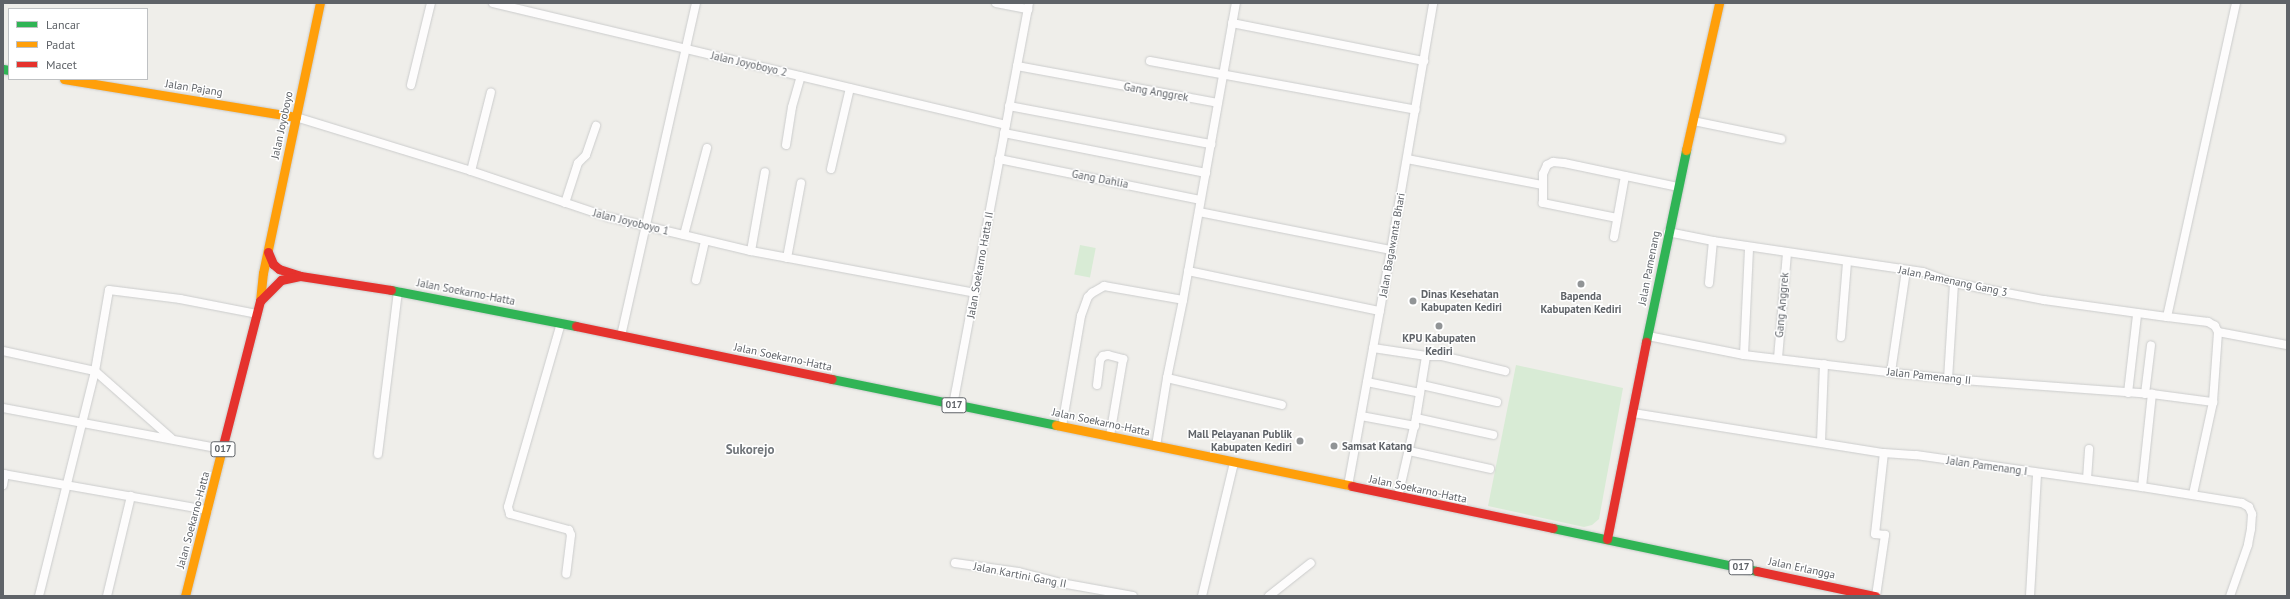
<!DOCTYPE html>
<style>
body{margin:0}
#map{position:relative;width:2290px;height:599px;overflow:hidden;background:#efeeea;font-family:"PT Sans",sans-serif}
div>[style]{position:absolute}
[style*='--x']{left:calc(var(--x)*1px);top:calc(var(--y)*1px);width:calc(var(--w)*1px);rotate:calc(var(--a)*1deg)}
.green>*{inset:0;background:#d8ebd5;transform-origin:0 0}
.roads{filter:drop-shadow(0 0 1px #cbcccc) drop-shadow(0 0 1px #cbcccc)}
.street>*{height:8px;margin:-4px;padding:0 4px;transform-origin:4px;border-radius:4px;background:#fdfcfc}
.fast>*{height:9px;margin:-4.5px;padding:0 4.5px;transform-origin:4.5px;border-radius:4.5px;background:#30b455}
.slow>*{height:9px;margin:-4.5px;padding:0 4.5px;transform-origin:4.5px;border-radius:4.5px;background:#ff9f0a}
.jam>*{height:9px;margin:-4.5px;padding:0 4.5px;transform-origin:4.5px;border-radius:4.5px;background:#e5322d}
.dots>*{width:11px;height:11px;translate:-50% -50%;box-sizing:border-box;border:2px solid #fff;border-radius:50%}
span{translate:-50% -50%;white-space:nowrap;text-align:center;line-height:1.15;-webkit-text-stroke:3px #fff;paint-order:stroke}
.shield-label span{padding:1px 3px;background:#fff;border:1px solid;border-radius:3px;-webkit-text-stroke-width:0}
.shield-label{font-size:10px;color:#5f6368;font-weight:700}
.street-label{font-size:11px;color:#5f6368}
.poi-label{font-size:11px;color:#5f6368;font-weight:700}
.left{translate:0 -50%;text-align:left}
.right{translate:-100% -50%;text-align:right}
.quarter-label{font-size:13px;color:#70757a;font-weight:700}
.frame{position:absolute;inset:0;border:4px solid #5f6368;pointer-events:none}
.legend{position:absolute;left:8px;top:8px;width:140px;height:72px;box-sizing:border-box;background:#fff;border:1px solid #bfc1c3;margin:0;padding:5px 7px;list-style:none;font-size:12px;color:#5f6368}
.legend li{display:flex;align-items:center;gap:8px;height:20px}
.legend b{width:20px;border:1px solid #bfc1c3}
</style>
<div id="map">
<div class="green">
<i style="left:1080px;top:245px;width:16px;height:30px;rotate:11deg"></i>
<i style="clip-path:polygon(1516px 365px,1623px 388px,1599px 519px,1592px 525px,1584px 527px,1488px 506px)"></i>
</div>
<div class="roads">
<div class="street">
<i style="--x:493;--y:3;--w:527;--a:13.38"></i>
<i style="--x:996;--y:3;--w:33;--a:11"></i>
<i style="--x:1232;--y:23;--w:196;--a:11.2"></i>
<i style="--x:1150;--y:61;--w:270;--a:10.4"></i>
<i style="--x:1017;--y:66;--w:204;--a:10.4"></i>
<i style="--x:411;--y:85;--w:84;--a:-76.3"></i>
<i style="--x:1009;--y:106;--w:206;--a:10.7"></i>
<i style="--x:296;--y:117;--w:183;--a:17.1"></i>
<i style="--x:471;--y:171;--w:145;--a:18.6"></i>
<i style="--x:608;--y:217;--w:147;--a:13.4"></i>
<i style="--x:751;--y:251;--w:228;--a:10.6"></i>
<i style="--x:1693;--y:121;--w:90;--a:11.6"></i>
<i style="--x:1004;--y:133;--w:206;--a:11.2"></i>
<i style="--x:786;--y:145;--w:38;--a:-81"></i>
<i style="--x:792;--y:107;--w:32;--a:-74"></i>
<i style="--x:999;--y:159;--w:205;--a:11.5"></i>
<i style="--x:1407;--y:159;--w:137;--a:10.9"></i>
<i style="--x:831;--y:169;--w:83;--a:-76.8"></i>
<i style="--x:471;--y:171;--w:81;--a:-75.8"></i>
<i style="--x:565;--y:203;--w:42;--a:-72"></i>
<i style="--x:578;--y:163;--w:11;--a:-45"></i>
<i style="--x:586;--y:155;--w:31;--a:-71"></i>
<i style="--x:1199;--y:212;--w:196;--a:11.2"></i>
<i style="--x:1617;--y:218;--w:76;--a:-168.5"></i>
<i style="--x:1543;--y:203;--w:29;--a:-90"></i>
<i style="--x:1543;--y:174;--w:10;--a:-66"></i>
<i style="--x:1547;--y:165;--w:7;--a:-27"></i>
<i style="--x:1553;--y:162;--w:11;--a:5"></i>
<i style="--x:1564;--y:163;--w:116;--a:11.9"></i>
<i style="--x:1668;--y:232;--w:46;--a:11.3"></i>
<i style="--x:1713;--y:241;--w:212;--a:8.4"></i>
<i style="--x:1923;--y:272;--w:33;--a:20"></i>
<i style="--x:1954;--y:283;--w:92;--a:10.7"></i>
<i style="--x:2044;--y:300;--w:124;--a:7.9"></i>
<i style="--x:684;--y:235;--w:90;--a:-75.2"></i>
<i style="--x:1614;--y:237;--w:62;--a:-79.8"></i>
<i style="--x:751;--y:251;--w:80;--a:-80"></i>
<i style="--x:787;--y:258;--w:76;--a:-79.4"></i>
<i style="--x:1188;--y:271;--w:196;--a:11.8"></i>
<i style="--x:696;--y:280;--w:40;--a:-77"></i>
<i style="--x:1709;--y:283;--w:42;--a:-84.6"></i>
<i style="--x:561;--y:323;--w:191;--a:106.1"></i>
<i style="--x:508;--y:507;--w:7;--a:74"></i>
<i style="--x:510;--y:514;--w:61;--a:15.2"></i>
<i style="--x:569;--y:530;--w:5;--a:68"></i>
<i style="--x:571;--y:535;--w:39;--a:97"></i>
<i style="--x:2218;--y:332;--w:70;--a:10.7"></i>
<i style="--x:621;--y:336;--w:341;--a:-77.3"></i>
<i style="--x:1648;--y:336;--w:98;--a:11.2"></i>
<i style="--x:1744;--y:355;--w:151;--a:6.8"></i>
<i style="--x:1894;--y:373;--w:69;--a:5.8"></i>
<i style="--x:1963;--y:380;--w:190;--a:4.2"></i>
<i style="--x:2152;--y:394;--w:62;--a:7.5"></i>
<i style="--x:1841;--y:337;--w:75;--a:-85.4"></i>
<i style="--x:1373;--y:348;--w:54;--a:8.6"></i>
<i style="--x:1426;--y:356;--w:16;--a:0"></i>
<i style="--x:1442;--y:356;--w:65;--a:13.4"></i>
<i style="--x:3;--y:351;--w:94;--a:12.3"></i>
<i style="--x:95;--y:371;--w:101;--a:41.4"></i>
<i style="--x:1744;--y:355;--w:108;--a:-87.3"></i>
<i style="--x:1778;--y:358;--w:106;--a:-85.1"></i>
<i style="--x:1891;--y:372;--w:103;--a:-81.6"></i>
<i style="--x:1167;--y:378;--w:118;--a:13.2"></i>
<i style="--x:1948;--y:379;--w:96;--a:-86.4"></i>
<i style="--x:1367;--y:382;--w:54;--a:11.7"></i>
<i style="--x:1097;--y:385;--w:25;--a:-83"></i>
<i style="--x:1100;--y:360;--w:5;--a:-53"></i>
<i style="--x:1103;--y:356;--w:5;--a:-11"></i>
<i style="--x:1108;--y:355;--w:16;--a:15"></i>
<i style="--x:1123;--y:359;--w:78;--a:99.6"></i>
<i style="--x:1422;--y:385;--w:77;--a:12.8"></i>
<i style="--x:2128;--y:393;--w:79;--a:-83.4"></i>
<i style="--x:2145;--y:394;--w:49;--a:-83"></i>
<i style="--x:953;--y:405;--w:409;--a:-79.3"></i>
<i style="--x:3;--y:408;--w:224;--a:10.6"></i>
<i style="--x:1633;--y:413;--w:254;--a:9.1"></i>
<i style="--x:1884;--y:453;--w:32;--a:4"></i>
<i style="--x:1916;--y:455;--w:228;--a:8.1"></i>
<i style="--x:2142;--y:487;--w:101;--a:9.1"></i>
<i style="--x:2242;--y:503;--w:8;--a:30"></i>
<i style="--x:2249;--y:507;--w:8;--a:67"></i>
<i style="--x:2252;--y:514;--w:15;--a:94"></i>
<i style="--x:2251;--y:529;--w:16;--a:101"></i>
<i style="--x:2248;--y:545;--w:54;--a:109.4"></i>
<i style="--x:1361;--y:416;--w:55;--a:10.5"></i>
<i style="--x:1416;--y:418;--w:79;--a:12.4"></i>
<i style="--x:1062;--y:426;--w:112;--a:-80.2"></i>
<i style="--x:1081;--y:316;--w:20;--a:-70"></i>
<i style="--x:1088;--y:297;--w:6;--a:-45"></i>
<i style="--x:1092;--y:293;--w:14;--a:-30"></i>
<i style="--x:1104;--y:286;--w:80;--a:10"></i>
<i style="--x:1821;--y:442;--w:78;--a:-87.8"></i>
<i style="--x:1156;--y:446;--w:69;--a:-80.8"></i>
<i style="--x:1167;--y:378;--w:80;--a:-78.4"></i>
<i style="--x:1183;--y:300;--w:302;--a:-79.9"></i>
<i style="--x:1409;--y:451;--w:83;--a:12.5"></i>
<i style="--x:378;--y:454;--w:164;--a:-83"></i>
<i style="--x:3;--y:474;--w:208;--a:10"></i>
<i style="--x:2087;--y:479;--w:30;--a:-86"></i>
<i style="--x:3;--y:485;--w:11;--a:-80"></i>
<i style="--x:1348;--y:486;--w:240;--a:-79.7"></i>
<i style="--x:1391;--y:250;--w:251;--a:-80.3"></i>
<i style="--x:2142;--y:487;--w:94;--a:-83.9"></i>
<i style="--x:2193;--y:494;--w:94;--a:-77.7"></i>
<i style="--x:2213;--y:402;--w:70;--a:-85.9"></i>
<i style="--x:2218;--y:332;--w:7;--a:-117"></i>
<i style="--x:2215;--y:326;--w:8;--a:-150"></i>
<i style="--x:2208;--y:322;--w:41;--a:-173"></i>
<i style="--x:2167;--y:317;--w:321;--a:-77.6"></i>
<i style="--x:1398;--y:497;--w:81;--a:-77.2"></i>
<i style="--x:1416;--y:418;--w:63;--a:-80.8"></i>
<i style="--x:955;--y:563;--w:64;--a:8.1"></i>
<i style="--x:1018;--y:572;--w:44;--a:14.3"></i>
<i style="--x:1061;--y:583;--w:73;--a:10.2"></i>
<i style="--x:39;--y:596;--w:232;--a:-76"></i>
<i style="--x:95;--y:371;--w:82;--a:-80.2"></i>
<i style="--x:109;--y:290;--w:72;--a:7.2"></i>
<i style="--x:180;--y:299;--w:78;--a:11"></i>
<i style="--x:107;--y:596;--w:103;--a:-76.5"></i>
<i style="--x:1202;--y:596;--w:137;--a:-76.5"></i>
<i style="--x:1269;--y:596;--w:53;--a:-38.2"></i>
<i style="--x:1876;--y:596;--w:62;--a:-81.6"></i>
<i style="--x:1885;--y:535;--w:10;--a:-174"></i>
<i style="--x:1875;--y:534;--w:81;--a:-83.7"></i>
<i style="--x:2030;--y:596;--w:123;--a:-86.7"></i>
</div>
<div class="fast">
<i style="--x:3;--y:69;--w:6;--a:9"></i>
<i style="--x:391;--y:290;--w:188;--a:11"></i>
<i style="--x:1646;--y:342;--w:196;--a:-78.2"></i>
<i style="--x:832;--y:379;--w:229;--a:11.6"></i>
<i style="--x:1553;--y:528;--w:208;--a:11.9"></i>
</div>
<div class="slow">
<i style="--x:64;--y:79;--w:235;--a:9.3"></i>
<i style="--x:1686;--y:150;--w:151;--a:-77.3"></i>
<i style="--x:260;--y:301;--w:28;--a:-84"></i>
<i style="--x:263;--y:273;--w:276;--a:-78.1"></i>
<i style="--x:1056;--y:425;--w:302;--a:11.6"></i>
<i style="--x:185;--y:596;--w:156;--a:-75.9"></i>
</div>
<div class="jam">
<i style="--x:268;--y:252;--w:13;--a:67"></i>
<i style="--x:273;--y:264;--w:8;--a:40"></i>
<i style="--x:279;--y:269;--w:22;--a:18"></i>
<i style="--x:576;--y:326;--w:261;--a:11.7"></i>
<i style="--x:223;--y:445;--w:149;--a:-75.6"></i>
<i style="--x:260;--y:301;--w:30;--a:-45"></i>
<i style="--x:281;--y:280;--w:19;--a:-12"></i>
<i style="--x:300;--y:276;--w:92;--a:8.7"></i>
<i style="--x:1352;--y:486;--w:205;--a:11.8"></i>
<i style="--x:1607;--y:539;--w:201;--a:-78.8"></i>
<i style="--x:1757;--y:571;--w:121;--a:12"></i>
</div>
</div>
<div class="dots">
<i style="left:1581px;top:284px;background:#919496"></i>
<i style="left:1413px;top:301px;background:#919496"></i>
<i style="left:1439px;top:326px;background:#919496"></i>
<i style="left:1300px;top:441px;background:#919496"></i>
<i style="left:1334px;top:446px;background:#919496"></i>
</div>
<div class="shield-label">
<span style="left:954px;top:405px">017</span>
<span style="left:223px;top:449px">017</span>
<span style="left:1741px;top:567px">017</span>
</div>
<div class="street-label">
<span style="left:749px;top:64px;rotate:13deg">Jalan Joyoboyo 2</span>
<span style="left:194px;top:88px;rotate:9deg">Jalan Pajang</span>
<span style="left:1156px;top:92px;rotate:10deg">Gang Anggrek</span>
<span style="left:282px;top:125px;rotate:-78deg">Jalan Joyoboyo</span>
<span style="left:1100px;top:179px;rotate:11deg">Gang Dahlia</span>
<span style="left:631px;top:222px;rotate:14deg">Jalan Joyoboyo 1</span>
<span style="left:1392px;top:245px;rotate:-80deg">Jalan Bagawanta Bhari</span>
<span style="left:980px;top:265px;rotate:-80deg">Jalan Soekarno Hatta II</span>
<span style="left:1649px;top:268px;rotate:-79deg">Jalan Pamenang</span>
<span style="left:1953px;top:281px;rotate:12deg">Jalan Pamenang Gang 3</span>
<span style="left:466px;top:292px;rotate:11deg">Jalan Soekarno-Hatta</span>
<span style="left:1782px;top:305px;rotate:-85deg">Gang Anggrek</span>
<span style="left:783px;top:357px;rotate:12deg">Jalan Soekarno-Hatta</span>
<span style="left:1929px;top:376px;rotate:6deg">Jalan Pamenang II</span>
<span style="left:1101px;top:422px;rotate:12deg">Jalan Soekarno-Hatta</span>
<span style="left:1987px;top:466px;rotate:8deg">Jalan Pamenang I</span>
<span style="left:1418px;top:489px;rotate:12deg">Jalan Soekarno-Hatta</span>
<span style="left:193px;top:520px;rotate:-75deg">Jalan Soekarno-Hatta</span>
<span style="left:1802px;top:568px;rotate:12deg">Jalan Erlangga</span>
<span style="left:1020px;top:575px;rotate:11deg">Jalan Kartini Gang II</span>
</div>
<div class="poi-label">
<span class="left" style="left:1421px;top:301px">Dinas Kesehatan<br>Kabupaten Kediri</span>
<span style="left:1581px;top:303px">Bapenda<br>Kabupaten Kediri</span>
<span style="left:1439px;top:345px">KPU Kabupaten<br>Kediri</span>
<span class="right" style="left:1292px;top:441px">Mall Pelayanan Publik<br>Kabupaten Kediri</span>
<span class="left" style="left:1342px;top:446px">Samsat Katang</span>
</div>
<div class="quarter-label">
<span style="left:750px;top:450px">Sukorejo</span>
</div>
<div class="frame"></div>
<ul class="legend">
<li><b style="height:5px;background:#30b455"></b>Lancar</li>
<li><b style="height:5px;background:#ff9f0a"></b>Padat</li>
<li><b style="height:5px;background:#e5322d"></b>Macet</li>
</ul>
</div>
